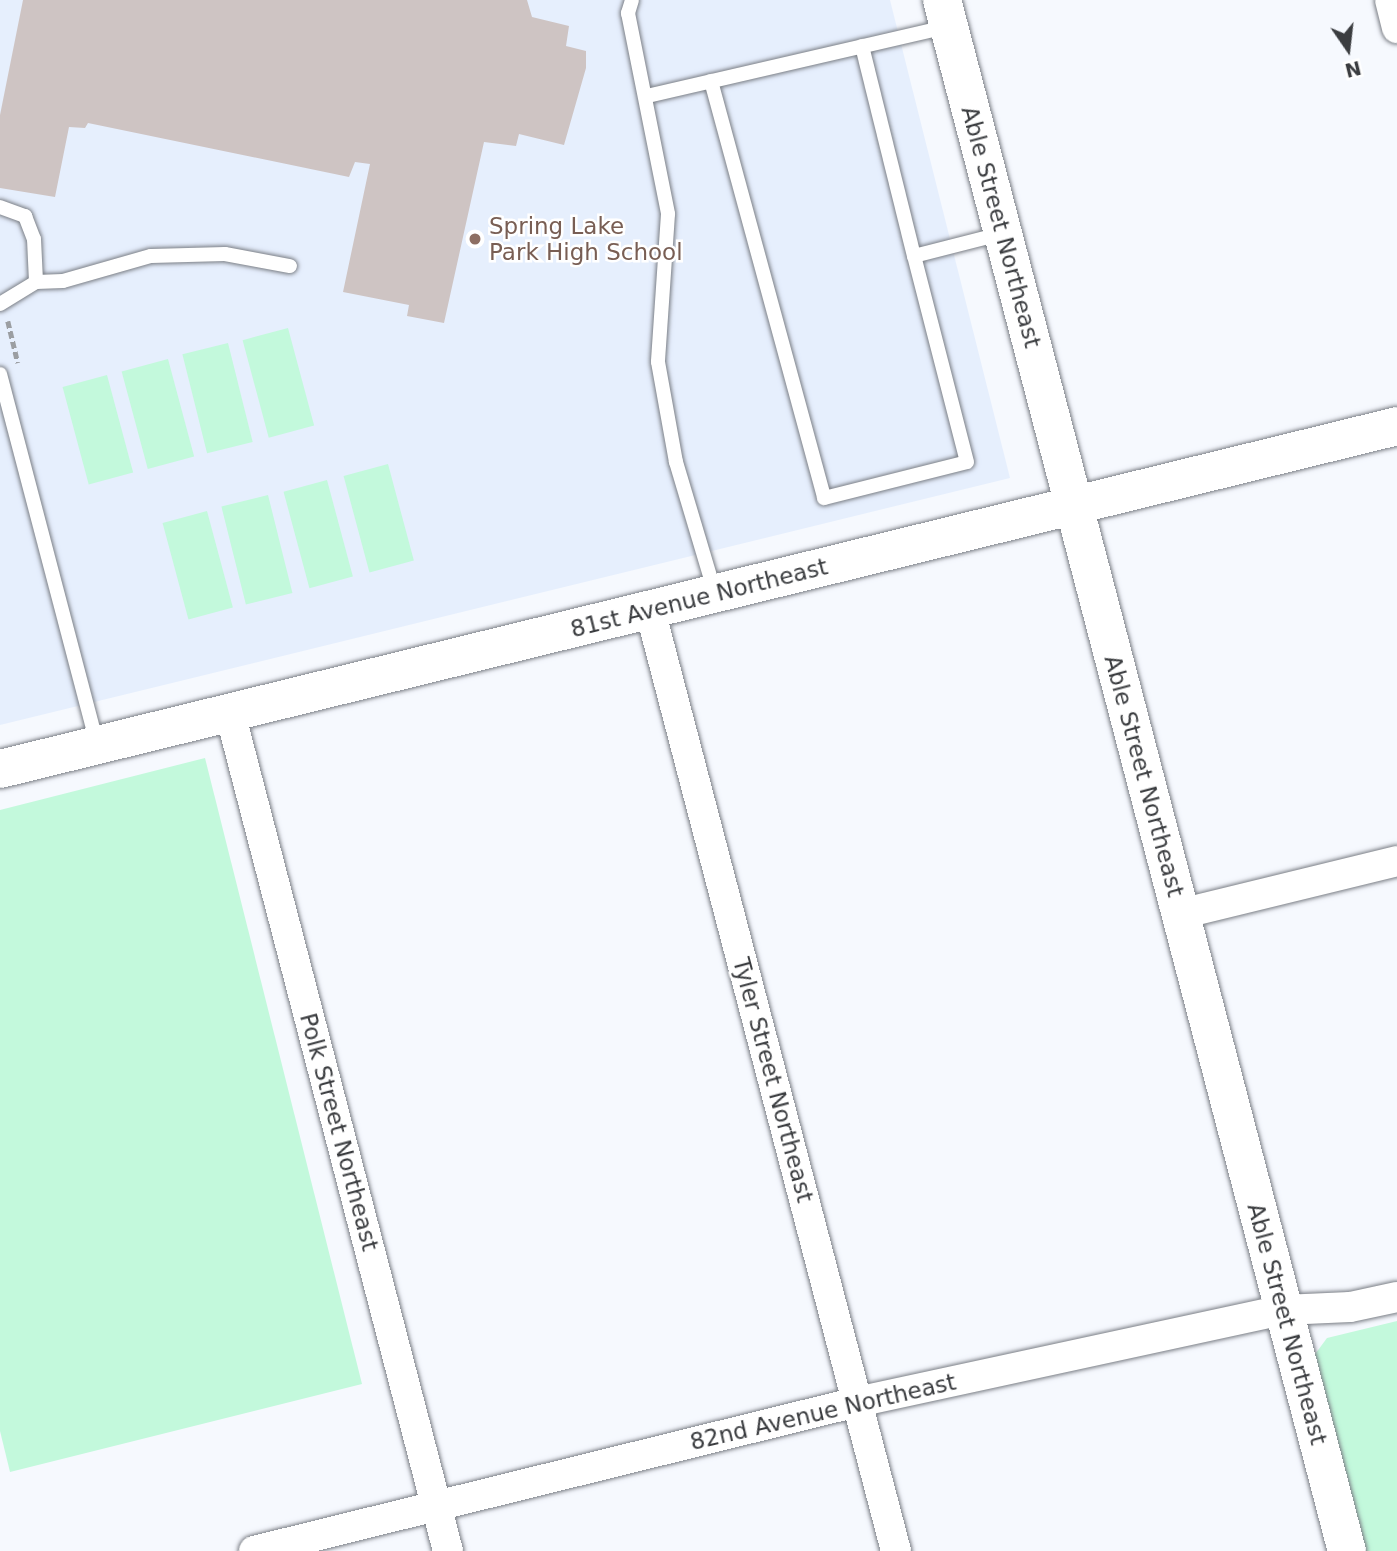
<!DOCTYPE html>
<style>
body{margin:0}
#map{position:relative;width:1397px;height:1551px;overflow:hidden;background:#f6f9fe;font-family:"DejaVu Sans",sans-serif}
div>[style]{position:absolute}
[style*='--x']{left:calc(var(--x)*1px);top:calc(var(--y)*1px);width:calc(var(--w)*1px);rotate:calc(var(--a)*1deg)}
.built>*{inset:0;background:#e6effd}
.green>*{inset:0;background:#c3f9dc;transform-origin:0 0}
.building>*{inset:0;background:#cec4c3}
.path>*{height:4.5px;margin-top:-2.25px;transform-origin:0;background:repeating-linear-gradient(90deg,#9b9ea2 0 7px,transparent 0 10.5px)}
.roads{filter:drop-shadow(0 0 2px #7b7f86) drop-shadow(0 0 2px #7b7f86)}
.lane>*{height:14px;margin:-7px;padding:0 7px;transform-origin:7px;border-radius:7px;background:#fff}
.street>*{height:30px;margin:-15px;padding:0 15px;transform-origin:15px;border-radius:15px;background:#fff}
.secondary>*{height:38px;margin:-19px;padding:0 19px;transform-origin:19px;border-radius:19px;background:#fff}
.dots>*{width:19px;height:19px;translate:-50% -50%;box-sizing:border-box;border:4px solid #fff;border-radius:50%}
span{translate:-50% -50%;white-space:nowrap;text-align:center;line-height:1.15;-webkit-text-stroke:5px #fff;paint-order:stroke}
.education-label{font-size:23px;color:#785e54}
.left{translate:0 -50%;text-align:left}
.street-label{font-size:23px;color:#3b3d40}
.north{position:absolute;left:1313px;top:14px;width:70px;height:70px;-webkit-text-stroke:5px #fff;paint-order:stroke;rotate:166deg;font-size:19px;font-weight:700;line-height:28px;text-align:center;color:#3b3d40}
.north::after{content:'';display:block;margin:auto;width:24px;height:32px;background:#3b3d40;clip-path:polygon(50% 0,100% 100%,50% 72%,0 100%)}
</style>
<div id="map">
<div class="built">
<i style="clip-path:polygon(0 0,890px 0,1010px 478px,0 725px)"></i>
</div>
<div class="green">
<i style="left:288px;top:328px;width:101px;height:47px;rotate:75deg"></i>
<i style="left:228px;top:343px;width:102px;height:47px;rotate:76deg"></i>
<i style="left:168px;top:359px;width:101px;height:48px;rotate:75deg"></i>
<i style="left:107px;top:375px;width:101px;height:46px;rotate:75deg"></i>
<i style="left:388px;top:464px;width:100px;height:46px;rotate:75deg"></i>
<i style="left:327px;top:480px;width:100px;height:45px;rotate:75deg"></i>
<i style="left:268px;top:495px;width:101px;height:48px;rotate:76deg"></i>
<i style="left:207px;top:511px;width:100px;height:46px;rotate:75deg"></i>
<i style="clip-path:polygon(205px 758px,362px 1384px,10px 1472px,0 1431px,0 810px)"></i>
<i style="clip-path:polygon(1397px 1321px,1397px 1551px,1360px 1551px,1310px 1361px,1327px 1338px)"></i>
</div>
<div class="building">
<i style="clip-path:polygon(23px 0,527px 0,532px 17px,569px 26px,566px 46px,586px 51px,586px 68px,564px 145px,519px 134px,516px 146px,484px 142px,444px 323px,407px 316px,409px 305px,343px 292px,370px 164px,355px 162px,349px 177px,88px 123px,85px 128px,69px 127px,55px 197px,0 188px,0 115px)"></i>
</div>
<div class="path">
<i style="--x:8;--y:321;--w:43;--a:76.6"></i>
</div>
<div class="roads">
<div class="lane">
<i style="--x:632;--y:0;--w:14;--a:107"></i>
<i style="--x:628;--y:13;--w:205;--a:78.7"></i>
<i style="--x:668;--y:214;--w:148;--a:93.9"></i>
<i style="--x:658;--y:362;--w:102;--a:79.8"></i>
<i style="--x:676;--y:462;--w:137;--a:73.4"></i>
<i style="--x:862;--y:46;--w:216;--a:76.1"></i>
<i style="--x:711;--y:81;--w:432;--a:74.8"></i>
<i style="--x:824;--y:498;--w:147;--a:-14.1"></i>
<i style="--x:967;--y:462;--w:213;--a:-104.4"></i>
<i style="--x:914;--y:256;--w:89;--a:-14.3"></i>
<i style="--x:647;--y:96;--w:307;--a:-13"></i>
<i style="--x:0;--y:207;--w:27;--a:20"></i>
<i style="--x:25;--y:216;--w:25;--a:69"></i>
<i style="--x:34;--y:239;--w:43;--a:87.3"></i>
<i style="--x:0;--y:304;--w:42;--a:-31.4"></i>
<i style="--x:36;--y:282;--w:27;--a:-2"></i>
<i style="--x:63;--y:281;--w:91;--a:-15.9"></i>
<i style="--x:151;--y:256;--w:74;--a:-1.5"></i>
<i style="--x:225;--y:254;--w:66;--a:10.5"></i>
<i style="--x:0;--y:374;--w:383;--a:75.3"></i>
</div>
<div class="street">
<i style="--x:1390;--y:0;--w:29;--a:76"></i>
<i style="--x:650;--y:610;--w:973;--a:75.35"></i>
<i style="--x:230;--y:713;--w:866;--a:75.42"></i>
<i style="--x:1180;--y:914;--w:223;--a:-13.7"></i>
<i style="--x:254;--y:1551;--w:621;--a:-13.88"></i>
<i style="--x:857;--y:1402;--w:436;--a:-12.2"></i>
<i style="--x:1283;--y:1310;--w:67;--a:-2.6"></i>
<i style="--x:1350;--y:1307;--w:48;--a:-12"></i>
</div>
<div class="secondary">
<i style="--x:942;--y:0;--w:1603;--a:75.37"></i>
<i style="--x:0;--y:769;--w:1438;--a:-13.79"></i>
</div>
</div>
<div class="dots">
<i style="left:475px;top:239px;background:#8d6e63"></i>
</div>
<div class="education-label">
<span class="left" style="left:489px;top:239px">Spring Lake<br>Park High School</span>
</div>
<div class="street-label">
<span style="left:1001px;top:227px;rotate:75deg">Able Street Northeast</span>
<span style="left:699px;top:598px;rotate:-14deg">81st Avenue Northeast</span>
<span style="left:1144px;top:776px;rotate:75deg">Able Street Northeast</span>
<span style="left:773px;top:1080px;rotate:75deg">Tyler Street Northeast</span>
<span style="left:339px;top:1132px;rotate:75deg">Polk Street Northeast</span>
<span style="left:1287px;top:1324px;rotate:75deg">Able Street Northeast</span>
<span style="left:823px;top:1412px;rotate:-13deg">82nd Avenue Northeast</span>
</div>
<div class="north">N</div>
</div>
